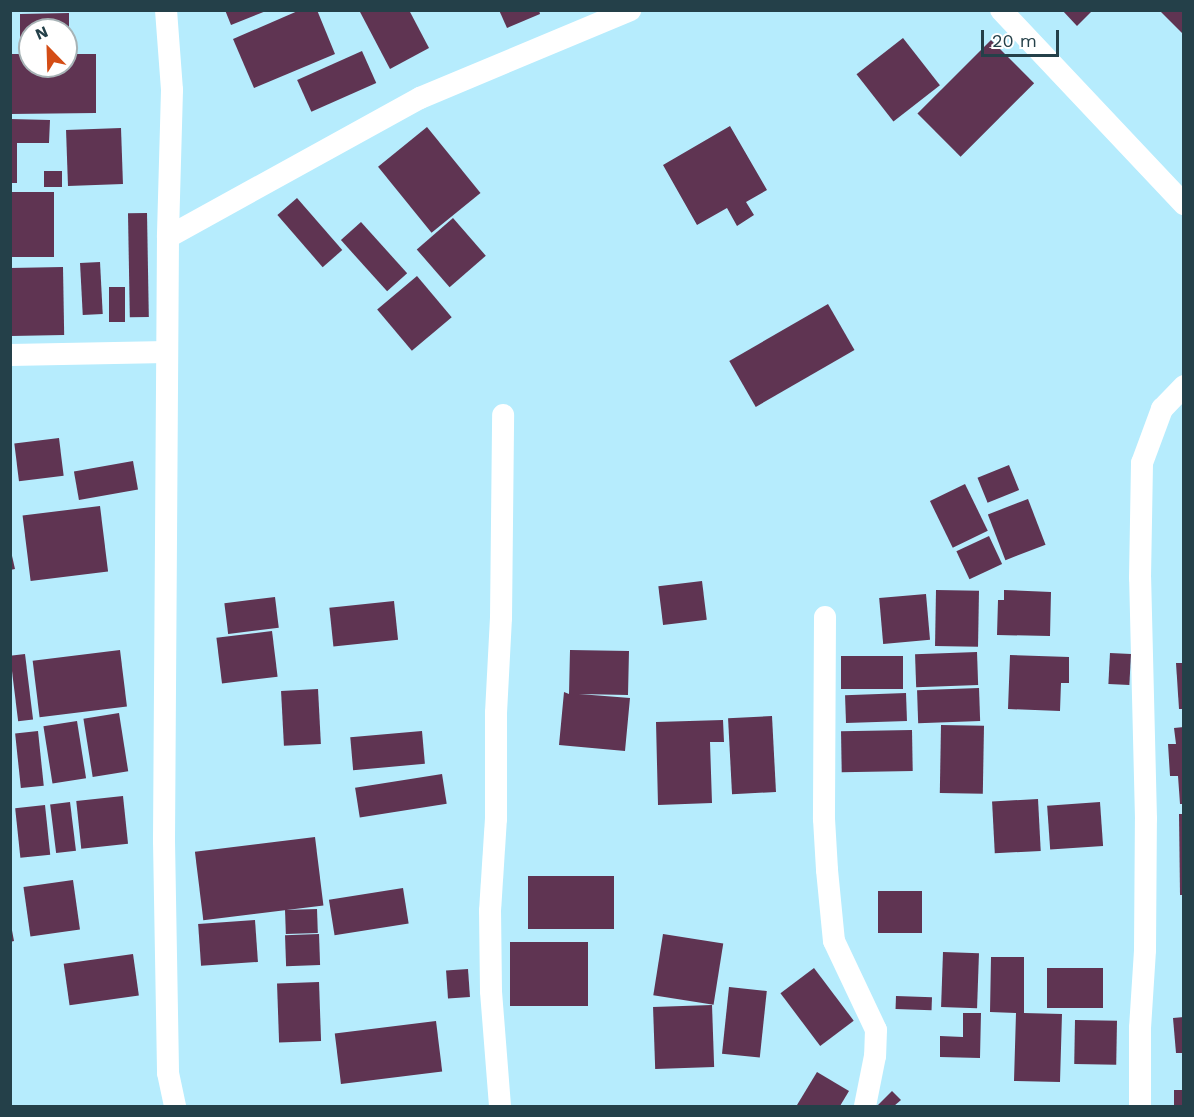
<!DOCTYPE html>
<style>
body{margin:0}
#map{position:relative;width:1194px;height:1117px;overflow:hidden;background:#b6ecfd;font-family:"Work Sans",sans-serif}
div>[style]{position:absolute}
[style*='--x']{left:calc(var(--x)*1px);top:calc(var(--y)*1px);width:calc(var(--w)*1px);rotate:calc(var(--a)*1deg)}
.building>*{inset:0;background:#5f3452;transform-origin:0 0}
.street>*{height:22px;margin:-11px;padding:0 11px;transform-origin:11px;border-radius:11px;background:#fff}
span{translate:-50% -50%;white-space:nowrap;text-align:center;line-height:1.15;-webkit-text-stroke:6px #fff;paint-order:stroke}
.frame{position:absolute;inset:0;border:12px solid #244049;pointer-events:none}
.north{position:absolute;left:18px;top:18px;width:60px;height:60px;box-sizing:border-box;background:#fff;border:2px solid #a7b3b6;border-radius:50%;rotate:337deg;font-size:16px;font-weight:700;line-height:24px;text-align:center;color:#244049}
.north::after{content:'';display:block;margin:auto;width:21px;height:27px;background:#d44d16;clip-path:polygon(50% 0,100% 100%,50% 72%,0 100%)}
.scale{position:absolute;left:981px;top:30px;width:78px;height:27px;box-sizing:border-box;border:3px solid #244049;border-top:0;padding-left:8px;font-size:18px;line-height:21px;white-space:nowrap;color:#244049;-webkit-text-stroke:4px #fff;paint-order:stroke}
</style>
<div id="map">
<div class="building">
<i style="clip-path:polygon(225px 10px,266px 10px,266px 11px,231px 25px)"></i>
<i style="clip-path:polygon(300px 10px,317px 10px,335px 54px,254px 88px,233px 39px)"></i>
<i style="clip-path:polygon(359px 10px,409px 10px,429px 48px,390px 69px)"></i>
<i style="clip-path:polygon(499px 10px,539px 10px,540px 14px,507px 28px)"></i>
<i style="clip-path:polygon(1062px 10px,1093px 10px,1077px 26px)"></i>
<i style="clip-path:polygon(1159px 10px,1184px 10px,1184px 35px)"></i>
<i style="clip-path:polygon(69px 13px,69px 46px,66px 46px,66px 30px,30px 30px,30px 46px,20px 46px,20px 14px)"></i>
<i style="left:903px;top:38px;width:60px;height:59px;rotate:52deg"></i>
<i style="left:991px;top:40px;width:61px;height:104px;rotate:45deg"></i>
<i style="left:362px;top:51px;width:35px;height:71px;rotate:66deg"></i>
<i style="clip-path:polygon(10px 54px,30px 54px,30px 66px,66px 66px,66px 54px,96px 54px,96px 113px,10px 114px)"></i>
<i style="clip-path:polygon(10px 119px,50px 120px,49px 143px,17px 143px,17px 183px,10px 183px)"></i>
<i style="clip-path:polygon(730px 126px,767px 190px,746px 202px,754px 215px,737px 226px,727px 208px,697px 225px,663px 165px)"></i>
<i style="left:427px;top:127px;width:85px;height:63px;rotate:51deg"></i>
<i style="left:121px;top:128px;width:56px;height:55px;rotate:88deg"></i>
<i style="left:62px;top:171px;width:16px;height:18px;rotate:90deg"></i>
<i style="left:10px;top:192px;width:44px;height:65px"></i>
<i style="left:297px;top:198px;width:69px;height:26px;rotate:49deg"></i>
<i style="left:147px;top:213px;width:104px;height:19px;rotate:89deg"></i>
<i style="left:453px;top:218px;width:50px;height:48px;rotate:49deg"></i>
<i style="left:361px;top:222px;width:69px;height:27px;rotate:48deg"></i>
<i style="left:100px;top:262px;width:52px;height:20px;rotate:87deg"></i>
<i style="left:63px;top:267px;width:68px;height:53px;rotate:89deg"></i>
<i style="left:417px;top:276px;width:54px;height:52px;rotate:50deg"></i>
<i style="left:109px;top:287px;width:16px;height:35px"></i>
<i style="left:828px;top:304px;width:53px;height:114px;rotate:60deg"></i>
<i style="left:59px;top:438px;width:38px;height:45px;rotate:83deg"></i>
<i style="left:133px;top:461px;width:29px;height:60px;rotate:80deg"></i>
<i style="left:1009px;top:465px;width:27px;height:34px;rotate:68deg"></i>
<i style="left:965px;top:484px;width:52px;height:39px;rotate:64deg"></i>
<i style="left:1028px;top:499px;width:49px;height:43px;rotate:69deg"></i>
<i style="left:100px;top:506px;width:66px;height:78px;rotate:83deg"></i>
<i style="left:989px;top:536px;width:31px;height:36px;rotate:65deg"></i>
<i style="clip-path:polygon(10px 547px,15px 569px,10px 570px)"></i>
<i style="left:702px;top:581px;width:39px;height:44px;rotate:83deg"></i>
<i style="left:936px;top:590px;width:43px;height:56px;rotate:1deg"></i>
<i style="clip-path:polygon(1004px 590px,1051px 592px,1050px 636px,997px 635px,998px 600px,1004px 600px)"></i>
<i style="left:926px;top:594px;width:46px;height:47px;rotate:85deg"></i>
<i style="left:275px;top:597px;width:31px;height:51px;rotate:83deg"></i>
<i style="left:394px;top:601px;width:39px;height:65px;rotate:84deg"></i>
<i style="left:272px;top:631px;width:46px;height:56px;rotate:83deg"></i>
<i style="left:120px;top:650px;width:57px;height:88px;rotate:83deg"></i>
<i style="clip-path:polygon(570px 650px,629px 651px,628px 695px,579px 694px,630px 698px,625px 751px,559px 745px,564px 692px,569px 694px)"></i>
<i style="left:977px;top:652px;width:33px;height:62px;rotate:88deg"></i>
<i style="left:1110px;top:653px;width:21px;height:31px;rotate:3deg"></i>
<i style="left:25px;top:654px;width:66px;height:15px;rotate:83deg"></i>
<i style="clip-path:polygon(1010px 655px,1069px 657px,1069px 683px,1061px 683px,1060px 711px,1008px 709px)"></i>
<i style="left:903px;top:656px;width:33px;height:62px;rotate:90deg"></i>
<i style="clip-path:polygon(1176px 663px,1184px 663px,1184px 709px,1179px 709px)"></i>
<i style="left:979px;top:688px;width:33px;height:62px;rotate:88deg"></i>
<i style="left:318px;top:689px;width:55px;height:37px;rotate:87deg"></i>
<i style="left:906px;top:693px;width:28px;height:61px;rotate:88deg"></i>
<i style="left:119px;top:713px;width:59px;height:36px;rotate:81deg"></i>
<i style="left:772px;top:716px;width:76px;height:44px;rotate:87deg"></i>
<i style="clip-path:polygon(723px 720px,724px 742px,710px 742px,712px 803px,658px 805px,656px 722px)"></i>
<i style="left:77px;top:721px;width:58px;height:34px;rotate:81deg"></i>
<i style="left:941px;top:725px;width:43px;height:68px;rotate:1deg"></i>
<i style="clip-path:polygon(1184px 727px,1184px 804px,1180px 804px,1178px 776px,1170px 776px,1168px 744px,1176px 744px,1174px 728px)"></i>
<i style="left:912px;top:730px;width:41px;height:71px;rotate:89deg"></i>
<i style="left:38px;top:731px;width:55px;height:23px;rotate:84deg"></i>
<i style="left:422px;top:731px;width:33px;height:72px;rotate:85deg"></i>
<i style="left:442px;top:774px;width:30px;height:88px;rotate:81deg"></i>
<i style="left:123px;top:796px;width:48px;height:47px;rotate:84deg"></i>
<i style="left:1038px;top:799px;width:52px;height:46px;rotate:87deg"></i>
<i style="left:70px;top:802px;width:49px;height:20px;rotate:83deg"></i>
<i style="left:1100px;top:802px;width:44px;height:53px;rotate:86deg"></i>
<i style="left:45px;top:805px;width:50px;height:30px;rotate:84deg"></i>
<i style="clip-path:polygon(1179px 814px,1184px 814px,1184px 895px,1180px 895px)"></i>
<i style="left:315px;top:837px;width:69px;height:121px;rotate:83deg"></i>
<i style="left:528px;top:876px;width:86px;height:53px"></i>
<i style="left:73px;top:880px;width:50px;height:50px;rotate:82deg"></i>
<i style="left:403px;top:888px;width:36px;height:75px;rotate:81deg"></i>
<i style="left:922px;top:891px;width:42px;height:44px;rotate:90deg"></i>
<i style="left:317px;top:909px;width:24px;height:32px;rotate:88deg"></i>
<i style="clip-path:polygon(10px 920px,14px 941px,10px 942px)"></i>
<i style="left:255px;top:920px;width:42px;height:57px;rotate:86deg"></i>
<i style="left:319px;top:934px;width:31px;height:34px;rotate:88deg"></i>
<i style="left:663px;top:934px;width:61px;height:62px;rotate:9deg"></i>
<i style="left:510px;top:942px;width:78px;height:64px"></i>
<i style="left:943px;top:952px;width:36px;height:55px;rotate:2deg"></i>
<i style="left:133px;top:954px;width:42px;height:70px;rotate:82deg"></i>
<i style="clip-path:polygon(991px 957px,1024px 957px,1024px 1013px,1062px 1014px,1060px 1082px,1014px 1081px,1016px 1013px,990px 1012px)"></i>
<i style="left:814px;top:968px;width:66px;height:42px;rotate:53deg"></i>
<i style="left:1047px;top:968px;width:56px;height:40px"></i>
<i style="left:468px;top:969px;width:28px;height:22px;rotate:86deg"></i>
<i style="left:319px;top:982px;width:59px;height:42px;rotate:88deg"></i>
<i style="left:729px;top:987px;width:38px;height:67px;rotate:6deg"></i>
<i style="left:896px;top:996px;width:36px;height:13px;rotate:2deg"></i>
<i style="left:712px;top:1005px;width:62px;height:59px;rotate:88deg"></i>
<i style="clip-path:polygon(963px 1013px,981px 1013px,980px 1058px,940px 1057px,940px 1036px,963px 1037px)"></i>
<i style="clip-path:polygon(1184px 1017px,1184px 1053px,1176px 1053px,1173px 1018px)"></i>
<i style="left:1075px;top:1020px;width:42px;height:44px;rotate:1deg"></i>
<i style="left:436px;top:1021px;width:51px;height:102px;rotate:83deg"></i>
<i style="clip-path:polygon(817px 1072px,849px 1091px,840px 1106px,797px 1105px)"></i>
<i style="left:1174px;top:1090px;width:10px;height:16px"></i>
<i style="clip-path:polygon(892px 1091px,901px 1100px,894px 1106px,877px 1106px)"></i>
</div>
<div class="street">
<i style="--x:166;--y:10;--w:80;--a:85.7"></i>
<i style="--x:172;--y:90;--w:147;--a:91.6"></i>
<i style="--x:168;--y:237;--w:604;--a:90.38"></i>
<i style="--x:164;--y:841;--w:232;--a:89"></i>
<i style="--x:168;--y:1073;--w:34;--a:78"></i>
<i style="--x:1001;--y:10;--w:267;--a:46.7"></i>
<i style="--x:168;--y:237;--w:288;--a:-28.9"></i>
<i style="--x:420;--y:98;--w:228;--a:-22.7"></i>
<i style="--x:10;--y:355;--w:157;--a:-1.1"></i>
<i style="--x:825;--y:617;--w:202;--a:90.3"></i>
<i style="--x:824;--y:819;--w:51;--a:86.6"></i>
<i style="--x:827;--y:870;--w:71;--a:84.4"></i>
<i style="--x:834;--y:941;--w:98;--a:64.7"></i>
<i style="--x:876;--y:1030;--w:26;--a:92"></i>
<i style="--x:875;--y:1056;--w:51;--a:101.3"></i>
<i style="--x:500;--y:1106;--w:115;--a:-94.5"></i>
<i style="--x:491;--y:991;--w:80;--a:-90.7"></i>
<i style="--x:490;--y:911;--w:92;--a:-86.3"></i>
<i style="--x:496;--y:819;--w:106;--a:-90"></i>
<i style="--x:496;--y:713;--w:95;--a:-87"></i>
<i style="--x:501;--y:618;--w:203;--a:-89.4"></i>
<i style="--x:1140;--y:1106;--w:78;--a:-90"></i>
<i style="--x:1140;--y:1028;--w:78;--a:-86.3"></i>
<i style="--x:1145;--y:950;--w:131;--a:-89.6"></i>
<i style="--x:1146;--y:819;--w:241;--a:-91.4"></i>
<i style="--x:1140;--y:578;--w:115;--a:-89"></i>
<i style="--x:1142;--y:463;--w:58;--a:-69.7"></i>
<i style="--x:1162;--y:409;--w:32;--a:-46"></i>
</div>
<div class="frame"></div>
<div class="north">N</div>
<div class="scale">20 m</div>
</div>
